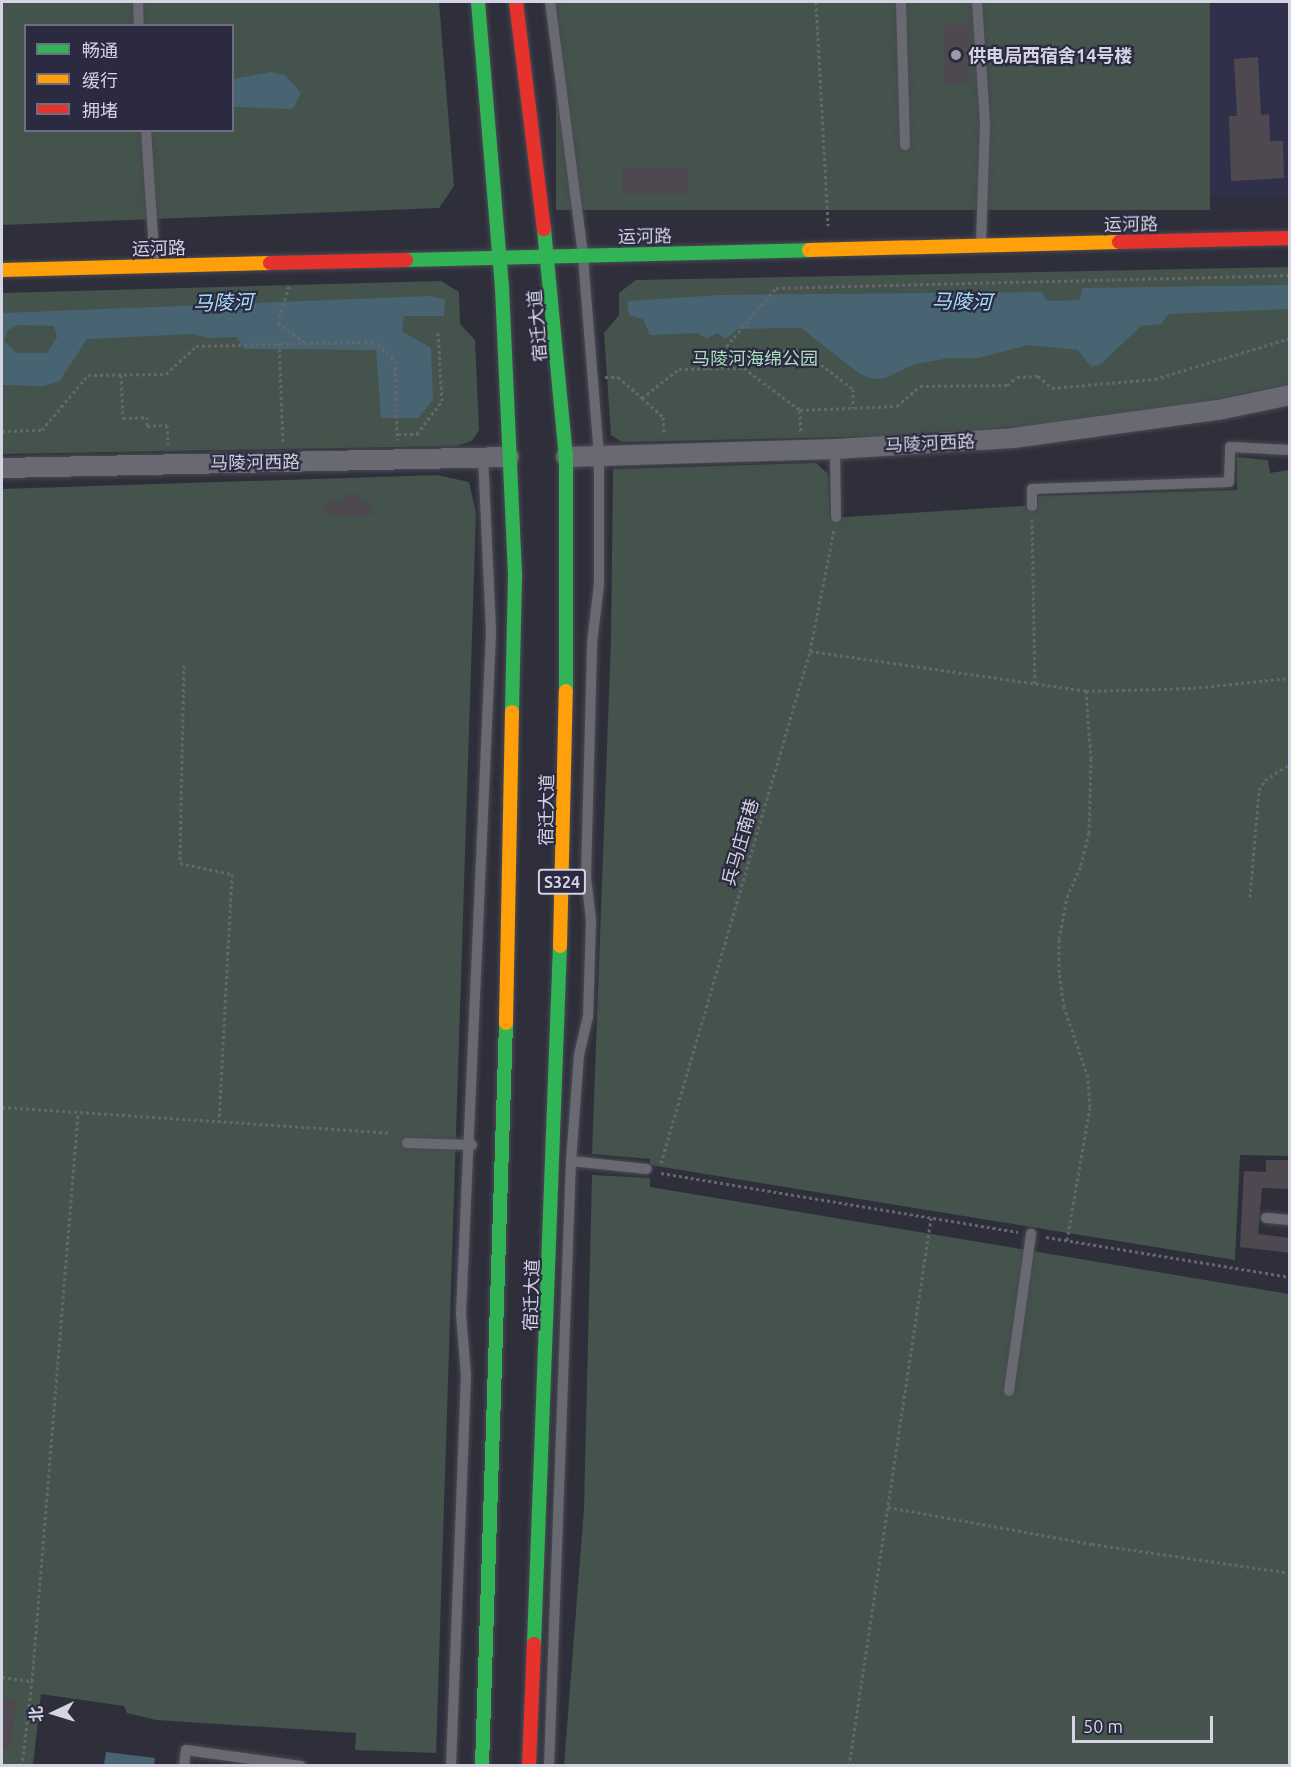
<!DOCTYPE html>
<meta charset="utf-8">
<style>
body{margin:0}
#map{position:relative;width:1291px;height:1767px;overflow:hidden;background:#2f2f3b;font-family:Ubuntu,"Noto Sans SC",sans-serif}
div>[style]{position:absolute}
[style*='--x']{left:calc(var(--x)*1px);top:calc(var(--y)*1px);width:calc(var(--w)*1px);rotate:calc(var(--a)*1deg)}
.built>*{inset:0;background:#31304a;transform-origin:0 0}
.green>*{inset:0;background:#44534b;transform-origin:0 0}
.water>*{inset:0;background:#486371}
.building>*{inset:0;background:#4e4951;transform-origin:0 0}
.path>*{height:3px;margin-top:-1.5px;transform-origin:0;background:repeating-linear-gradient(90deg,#65656e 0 3px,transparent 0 6px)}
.roads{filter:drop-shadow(0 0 2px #4a4a54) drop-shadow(0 0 2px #4a4a54)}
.lane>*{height:10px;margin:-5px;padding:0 5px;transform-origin:5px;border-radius:5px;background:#696972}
.street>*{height:20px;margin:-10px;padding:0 10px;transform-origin:10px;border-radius:10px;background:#696972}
.fast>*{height:14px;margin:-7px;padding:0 7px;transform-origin:7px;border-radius:7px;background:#30b455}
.slow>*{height:14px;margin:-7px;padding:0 7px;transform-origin:7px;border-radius:7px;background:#ff9f0a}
.jam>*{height:14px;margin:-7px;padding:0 7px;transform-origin:7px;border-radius:7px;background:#e5322d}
.dots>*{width:16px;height:16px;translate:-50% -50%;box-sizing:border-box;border:3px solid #2b2a40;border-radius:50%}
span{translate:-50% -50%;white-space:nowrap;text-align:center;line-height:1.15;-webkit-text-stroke:4.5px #2b2a40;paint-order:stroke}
.shield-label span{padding:2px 4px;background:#2b2a40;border:2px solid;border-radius:4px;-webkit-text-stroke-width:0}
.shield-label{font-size:16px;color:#d4d4e2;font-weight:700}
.poi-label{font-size:18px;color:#d4d4e2;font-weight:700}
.left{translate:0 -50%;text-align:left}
.street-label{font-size:18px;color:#d4d4e2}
.park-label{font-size:18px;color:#aadfbe}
.water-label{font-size:20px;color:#a6dffc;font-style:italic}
.frame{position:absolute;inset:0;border:3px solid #d4d4e2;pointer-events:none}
.legend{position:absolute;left:24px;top:24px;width:210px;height:108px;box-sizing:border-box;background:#2b2a40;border:2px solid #6f6e81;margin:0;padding:8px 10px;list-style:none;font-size:18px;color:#d4d4e2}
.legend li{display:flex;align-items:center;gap:12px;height:30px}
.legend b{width:30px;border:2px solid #6f6e81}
.north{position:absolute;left:24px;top:1683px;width:60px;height:60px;-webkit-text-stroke:4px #2b2a40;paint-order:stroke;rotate:266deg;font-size:16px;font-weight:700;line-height:24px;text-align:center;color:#d4d4e2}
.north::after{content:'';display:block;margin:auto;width:21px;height:27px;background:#d4d4e2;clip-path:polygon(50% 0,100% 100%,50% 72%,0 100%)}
.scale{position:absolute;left:1072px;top:1716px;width:141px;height:27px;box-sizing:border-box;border:3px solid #d4d4e2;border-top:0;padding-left:8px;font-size:18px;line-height:21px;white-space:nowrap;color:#d4d4e2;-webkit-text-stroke:4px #2b2a40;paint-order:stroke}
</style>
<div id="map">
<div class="built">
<i style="left:1210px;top:2px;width:79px;height:195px"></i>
</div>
<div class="green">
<i style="clip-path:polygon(evenodd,2px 2px,439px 2px,454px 186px,439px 208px,2px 225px,2px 2px,26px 26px,232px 26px,232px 130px,26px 130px,26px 26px)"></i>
<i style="left:556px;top:2px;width:654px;height:208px"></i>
<i style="clip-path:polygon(1289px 267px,1289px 384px,1196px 404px,1039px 425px,888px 436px,622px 442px,611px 435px,604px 333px,619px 315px,619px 293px,636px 280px)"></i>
<i style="clip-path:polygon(441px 281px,459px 292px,460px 324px,475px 340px,479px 430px,472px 441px,456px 446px,2px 454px,2px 293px)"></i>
<i style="clip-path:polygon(1237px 457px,1268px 460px,1270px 473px,1289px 470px,1289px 1156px,1240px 1155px,1235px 1260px,650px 1165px,650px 1159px,592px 1154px,611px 639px,613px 469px,816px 463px,828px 474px,830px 518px,1038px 505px,1038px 496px,1237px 490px)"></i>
<i style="clip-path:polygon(437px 475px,469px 482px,476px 513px,436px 1753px,355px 1750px,356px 1733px,156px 1720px,127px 1713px,124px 1706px,41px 1694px,33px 1765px,2px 1765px,2px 489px)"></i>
<i style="clip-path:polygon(592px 1175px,650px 1178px,650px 1187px,1289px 1294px,1289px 1765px,564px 1766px,584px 1508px)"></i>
</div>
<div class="water">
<i style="clip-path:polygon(271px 72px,285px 75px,301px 93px,293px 109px,233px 107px,233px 79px)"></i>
<i style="clip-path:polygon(1289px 285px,1289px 309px,1169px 314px,1161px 324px,1141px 326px,1101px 364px,1091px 367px,1078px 350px,1029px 345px,978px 358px,950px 358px,915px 364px,885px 378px,872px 379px,860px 374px,801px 328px,738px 329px,725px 339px,717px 333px,707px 339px,698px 333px,650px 335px,643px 319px,629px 315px,627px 301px,720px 295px,1042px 292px,1047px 301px,1080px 300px,1082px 288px)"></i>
<i style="clip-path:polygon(evenodd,429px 296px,445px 299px,444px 316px,404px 316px,402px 331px,431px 348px,433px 400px,418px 418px,381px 418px,376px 350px,244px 349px,237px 337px,208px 338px,193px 334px,87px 339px,59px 382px,43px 386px,2px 385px,2px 313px,429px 296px,17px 325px,54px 326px,57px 337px,47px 353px,17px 353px,4px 341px,8px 330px,17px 325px)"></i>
<i style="clip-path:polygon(106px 1752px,155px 1758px,154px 1765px,104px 1765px)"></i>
</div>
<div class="building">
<i style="left:943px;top:25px;width:26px;height:59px"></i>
<i style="clip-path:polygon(1258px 57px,1261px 115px,1269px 114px,1270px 141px,1283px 141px,1284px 178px,1231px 181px,1229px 116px,1237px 116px,1234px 59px)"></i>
<i style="left:688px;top:167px;width:27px;height:66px;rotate:90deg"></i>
<i style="clip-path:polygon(344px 494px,361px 494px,361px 502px,373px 502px,372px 516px,325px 515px,325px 501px,344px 501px)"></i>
<i style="clip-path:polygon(1266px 1160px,1290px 1160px,1290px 1189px,1262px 1188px,1258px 1234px,1290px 1238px,1290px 1253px,1240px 1247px,1244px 1171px,1266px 1172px)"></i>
<i style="clip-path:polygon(2px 1698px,17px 1700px,11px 1748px,2px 1748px)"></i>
</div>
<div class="path">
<i style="--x:816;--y:2;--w:224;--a:86.9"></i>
<i style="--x:289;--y:286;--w:39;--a:107"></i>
<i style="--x:278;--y:323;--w:32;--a:36"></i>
<i style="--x:279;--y:343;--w:100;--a:87.7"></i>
<i style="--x:722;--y:368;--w:21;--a:-51"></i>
<i style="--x:735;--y:352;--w:67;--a:-1.7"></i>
<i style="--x:802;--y:350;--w:64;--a:37.4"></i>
<i style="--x:853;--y:389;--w:19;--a:90"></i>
<i style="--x:707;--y:369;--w:106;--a:-49.6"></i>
<i style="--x:776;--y:288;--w:514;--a:-1.45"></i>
<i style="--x:121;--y:375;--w:43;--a:87.3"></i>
<i style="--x:123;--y:418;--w:24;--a:-2"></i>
<i style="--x:147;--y:417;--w:9;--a:90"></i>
<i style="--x:147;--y:426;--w:20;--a:-3"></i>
<i style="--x:167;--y:425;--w:20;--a:87"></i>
<i style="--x:605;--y:377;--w:13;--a:0"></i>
<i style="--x:618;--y:377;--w:32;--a:41"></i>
<i style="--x:642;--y:398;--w:28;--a:42"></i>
<i style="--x:663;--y:417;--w:15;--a:86"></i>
<i style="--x:642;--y:398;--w:47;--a:-38.1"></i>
<i style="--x:679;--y:369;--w:65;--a:-0.9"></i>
<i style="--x:744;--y:368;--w:70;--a:36.9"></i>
<i style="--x:800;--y:410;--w:23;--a:88"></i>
<i style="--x:800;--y:410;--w:97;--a:-2.4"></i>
<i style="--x:897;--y:406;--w:30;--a:-41"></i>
<i style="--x:920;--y:386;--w:87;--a:-0.7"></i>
<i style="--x:1007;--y:385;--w:13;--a:-39"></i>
<i style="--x:1017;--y:377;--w:21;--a:-3"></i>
<i style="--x:1038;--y:376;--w:18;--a:41"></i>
<i style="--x:1052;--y:388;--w:103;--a:-5"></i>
<i style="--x:1155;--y:379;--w:141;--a:-16.9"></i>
<i style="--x:2;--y:431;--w:40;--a:-1.4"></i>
<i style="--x:42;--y:430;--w:72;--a:-50.1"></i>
<i style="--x:88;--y:375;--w:78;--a:-0.7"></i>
<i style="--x:166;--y:374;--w:41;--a:-43"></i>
<i style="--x:196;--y:346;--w:169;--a:-1.4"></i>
<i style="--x:365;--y:342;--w:13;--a:9"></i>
<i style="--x:378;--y:344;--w:24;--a:45"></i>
<i style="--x:395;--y:361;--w:79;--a:88.5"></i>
<i style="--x:398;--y:434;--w:19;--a:0"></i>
<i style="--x:417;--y:434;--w:41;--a:-52.9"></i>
<i style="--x:442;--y:401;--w:69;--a:-93.3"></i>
<i style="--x:1032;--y:519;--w:166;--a:89"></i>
<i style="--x:810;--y:651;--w:279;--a:8.2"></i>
<i style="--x:1086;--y:691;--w:107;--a:-1.6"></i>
<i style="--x:1193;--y:688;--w:98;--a:-5.9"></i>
<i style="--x:184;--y:665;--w:198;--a:91.2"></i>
<i style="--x:180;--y:863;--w:53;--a:11.9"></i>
<i style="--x:232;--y:874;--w:249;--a:93"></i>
<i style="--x:1250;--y:897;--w:107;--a:-85.2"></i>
<i style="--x:1259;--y:790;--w:12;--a:-59"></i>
<i style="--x:1265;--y:780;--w:30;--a:-33"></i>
<i style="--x:2;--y:1107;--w:389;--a:3.8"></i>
<i style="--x:661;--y:1163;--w:533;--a:-73.77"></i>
<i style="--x:810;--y:651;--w:123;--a:-78.8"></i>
<i style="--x:661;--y:1173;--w:362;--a:9.4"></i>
<i style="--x:1046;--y:1237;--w:247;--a:9.3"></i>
<i style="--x:1067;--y:1240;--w:135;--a:-80.2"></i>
<i style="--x:1090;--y:1107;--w:30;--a:-94"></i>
<i style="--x:1088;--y:1077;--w:74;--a:-108.9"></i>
<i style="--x:1064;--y:1007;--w:34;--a:-98"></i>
<i style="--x:1059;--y:973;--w:34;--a:-90"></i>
<i style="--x:1059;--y:939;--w:43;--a:-79.2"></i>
<i style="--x:1067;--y:897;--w:35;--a:-66"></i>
<i style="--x:1081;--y:865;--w:33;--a:-76"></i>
<i style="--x:1089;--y:833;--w:74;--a:-88.5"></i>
<i style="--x:1091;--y:759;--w:68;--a:-94.2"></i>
<i style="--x:888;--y:1507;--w:207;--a:10.3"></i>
<i style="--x:1092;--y:1544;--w:200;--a:8.3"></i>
<i style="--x:2;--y:1677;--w:30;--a:8"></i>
<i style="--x:22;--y:1766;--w:86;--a:-83.3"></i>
<i style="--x:32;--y:1681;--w:569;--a:-85.36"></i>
<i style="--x:849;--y:1766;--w:554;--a:-81.49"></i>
</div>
<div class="roads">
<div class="lane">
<i style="--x:138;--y:2;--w:24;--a:88"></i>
<i style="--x:901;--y:2;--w:143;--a:88.4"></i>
<i style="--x:977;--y:2;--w:121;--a:86.2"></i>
<i style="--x:985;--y:123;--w:122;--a:91.9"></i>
<i style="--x:146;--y:130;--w:136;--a:86.2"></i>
<i style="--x:835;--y:449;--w:68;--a:89.2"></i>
<i style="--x:1032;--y:506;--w:17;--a:-90"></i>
<i style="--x:1032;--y:489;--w:197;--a:-2"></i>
<i style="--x:1229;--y:482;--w:35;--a:-88"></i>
<i style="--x:1230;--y:447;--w:60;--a:2.9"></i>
<i style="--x:407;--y:1143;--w:65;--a:1.8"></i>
<i style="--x:571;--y:1161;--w:76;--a:6"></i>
<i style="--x:1266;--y:1218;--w:24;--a:5"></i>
<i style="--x:1009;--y:1391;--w:159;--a:-82"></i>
<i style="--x:184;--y:1766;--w:16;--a:-83"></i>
<i style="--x:186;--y:1750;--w:116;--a:7.9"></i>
<i style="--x:451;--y:1766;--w:390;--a:-87.8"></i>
<i style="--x:466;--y:1376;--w:62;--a:-94.6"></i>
<i style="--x:461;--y:1314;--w:684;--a:-87.48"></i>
<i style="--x:491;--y:631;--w:174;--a:-92.6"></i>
<i style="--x:549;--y:1766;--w:605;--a:-87.92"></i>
<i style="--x:571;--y:1161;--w:106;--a:-85.7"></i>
<i style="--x:579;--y:1055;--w:39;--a:-77"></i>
<i style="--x:588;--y:1017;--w:97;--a:-88.2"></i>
<i style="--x:591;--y:920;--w:43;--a:-96.6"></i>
<i style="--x:586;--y:877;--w:234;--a:-88.5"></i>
<i style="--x:592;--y:643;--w:59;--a:-83.2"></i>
<i style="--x:599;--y:584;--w:128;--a:-90"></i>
<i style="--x:599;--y:456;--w:202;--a:-94.6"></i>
<i style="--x:583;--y:255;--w:255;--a:-97.4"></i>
</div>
<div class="street">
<i style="--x:566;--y:457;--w:269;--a:-1.7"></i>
<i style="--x:835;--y:449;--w:178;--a:-3.5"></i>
<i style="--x:1013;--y:438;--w:207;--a:-7.8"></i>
<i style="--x:1218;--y:410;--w:74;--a:-11.8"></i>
<i style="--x:2;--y:468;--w:507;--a:-1.24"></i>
</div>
<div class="fast">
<i style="--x:478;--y:2;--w:287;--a:85.2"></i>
<i style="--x:502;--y:288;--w:290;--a:87.4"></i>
<i style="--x:515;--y:578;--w:134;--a:91.3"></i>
<i style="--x:544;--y:229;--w:229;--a:84.5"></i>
<i style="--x:566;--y:457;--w:234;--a:90"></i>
<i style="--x:406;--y:260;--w:403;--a:-1.4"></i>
<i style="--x:534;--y:1644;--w:698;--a:-87.87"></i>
<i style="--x:482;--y:1766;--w:743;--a:-88.15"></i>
</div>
<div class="slow">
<i style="--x:809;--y:250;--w:310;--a:-1.5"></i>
<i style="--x:2;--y:270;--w:268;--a:-1.5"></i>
<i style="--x:560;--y:946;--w:255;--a:-88.7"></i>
<i style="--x:506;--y:1023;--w:311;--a:-88.9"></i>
</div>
<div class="jam">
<i style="--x:516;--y:2;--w:229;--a:83"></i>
<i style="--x:1119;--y:242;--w:171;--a:-1.3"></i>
<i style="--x:270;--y:263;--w:136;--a:-1.3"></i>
<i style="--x:529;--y:1766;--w:122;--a:-87.7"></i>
</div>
</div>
<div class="dots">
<i style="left:956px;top:55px;background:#9a9aa8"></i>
</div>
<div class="shield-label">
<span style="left:562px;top:882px">S324</span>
</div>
<div class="poi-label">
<span class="left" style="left:968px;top:55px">供电局西宿舍14号楼</span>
</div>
<div class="street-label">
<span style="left:1131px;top:224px;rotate:-1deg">运河路</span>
<span style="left:645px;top:236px;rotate:-1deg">运河路</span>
<span style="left:159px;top:248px;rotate:-1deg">运河路</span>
<span style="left:537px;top:326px;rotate:-95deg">宿迁大道</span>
<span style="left:930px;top:443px;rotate:-3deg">马陵河西路</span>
<span style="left:255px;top:462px;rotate:-1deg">马陵河西路</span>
<span style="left:546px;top:810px;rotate:-89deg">宿迁大道</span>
<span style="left:740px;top:842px;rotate:-74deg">兵马庄南巷</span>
<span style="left:531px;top:1295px;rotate:-88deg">宿迁大道</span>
</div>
<div class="park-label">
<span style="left:755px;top:358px">马陵河海绵公园</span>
</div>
<div class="water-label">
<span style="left:962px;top:301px;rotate:1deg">马陵河</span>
<span style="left:223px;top:302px;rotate:-2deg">马陵河</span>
</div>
<div class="frame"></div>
<ul class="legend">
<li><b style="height:8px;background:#30b455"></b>畅通</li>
<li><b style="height:8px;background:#ff9f0a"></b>缓行</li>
<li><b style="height:8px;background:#e5322d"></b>拥堵</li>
</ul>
<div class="north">北</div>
<div class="scale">50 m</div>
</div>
